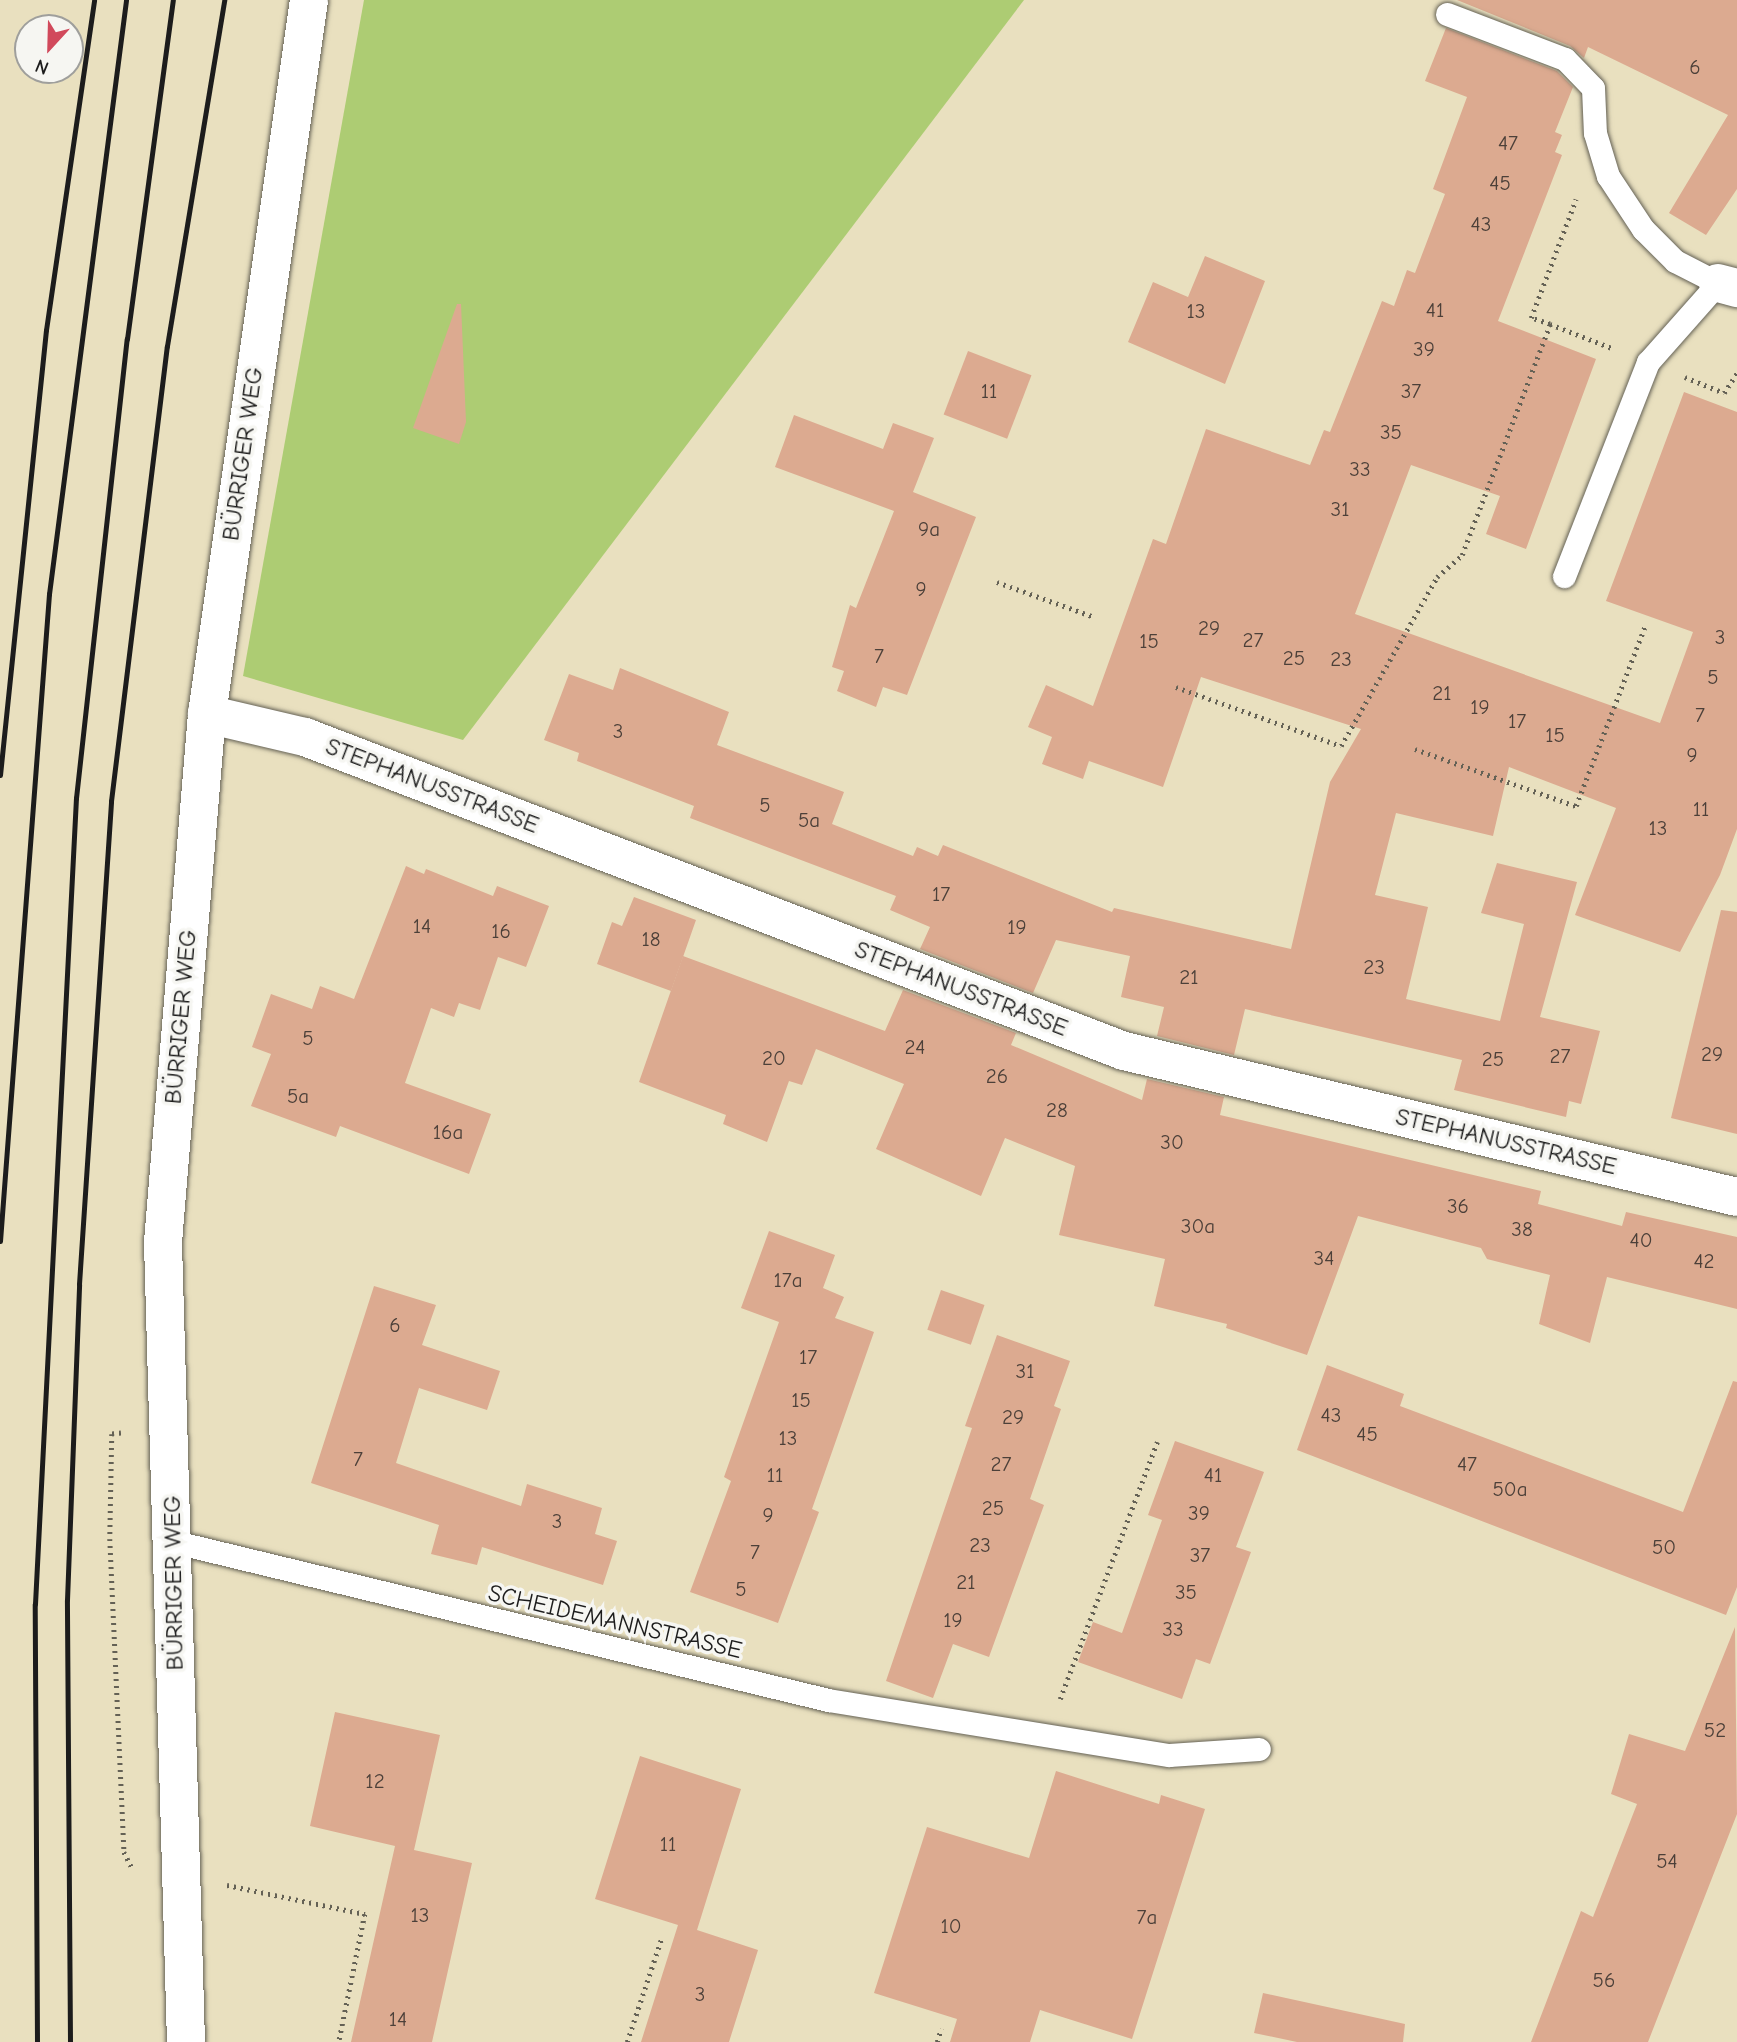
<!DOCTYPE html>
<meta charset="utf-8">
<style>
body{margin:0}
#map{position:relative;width:1737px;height:2042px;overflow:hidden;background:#e9e0bf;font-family:"Comic Neue",sans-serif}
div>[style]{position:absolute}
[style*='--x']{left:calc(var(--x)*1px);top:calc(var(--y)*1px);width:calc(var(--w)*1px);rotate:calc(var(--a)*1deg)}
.green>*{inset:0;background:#adcc73}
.building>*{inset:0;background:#dcaa90;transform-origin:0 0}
.path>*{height:4.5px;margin-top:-2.25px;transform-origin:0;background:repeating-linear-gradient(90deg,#646155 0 2px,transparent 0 7px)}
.roads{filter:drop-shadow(0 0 2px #646155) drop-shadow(0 0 2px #646155)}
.lane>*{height:23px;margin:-11.5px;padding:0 11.5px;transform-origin:11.5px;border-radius:11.5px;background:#fff}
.street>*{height:38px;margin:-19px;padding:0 19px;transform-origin:19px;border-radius:19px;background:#fff}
.rail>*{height:5px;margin:-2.5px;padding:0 2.5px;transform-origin:2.5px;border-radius:2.5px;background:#1c1c1c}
span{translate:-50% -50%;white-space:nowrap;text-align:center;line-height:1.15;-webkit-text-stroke:7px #f6f6f2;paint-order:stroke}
.number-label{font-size:21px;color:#4c4039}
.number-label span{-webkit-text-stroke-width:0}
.street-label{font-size:24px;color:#1c1c1c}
.north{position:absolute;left:14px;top:14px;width:70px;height:70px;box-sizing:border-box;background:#f6f6f2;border:2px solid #9f9f9c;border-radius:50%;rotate:202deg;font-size:19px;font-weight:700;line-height:28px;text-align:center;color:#1c1c1c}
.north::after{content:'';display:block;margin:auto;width:24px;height:32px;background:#d1495b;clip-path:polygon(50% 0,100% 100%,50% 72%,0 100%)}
</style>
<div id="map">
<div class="green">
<i style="clip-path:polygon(364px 0,1024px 0,463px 740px,243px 676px)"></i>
</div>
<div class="building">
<i style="clip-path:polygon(1457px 0,1737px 0,1737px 189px,1706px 235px,1669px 213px,1728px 115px,1588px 47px,1584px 58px,1570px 46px)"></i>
<i style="clip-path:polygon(1446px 28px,1557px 71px,1573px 87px,1555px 132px,1562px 135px,1555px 152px,1562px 155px,1498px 321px,1596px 359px,1526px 549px,1486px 534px,1500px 496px,1411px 465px,1355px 614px,1660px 723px,1693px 632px,1606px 601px,1684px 392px,1737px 412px,1737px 829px,1720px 875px,1680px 952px,1575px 915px,1616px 808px,1509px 767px,1493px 836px,1396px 813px,1375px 895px,1428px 907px,1406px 999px,1500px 1021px,1524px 924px,1481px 913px,1497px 863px,1577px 882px,1540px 1017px,1600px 1031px,1581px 1104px,1569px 1101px,1566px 1117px,1454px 1090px,1462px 1060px,1245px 1009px,1234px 1055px,1157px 1036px,1164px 1007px,1121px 997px,1130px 956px,1056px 940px,1033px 993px,920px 949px,930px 927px,890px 910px,896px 896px,690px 818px,694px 806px,577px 761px,579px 753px,544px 740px,569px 674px,613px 690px,620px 668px,729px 712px,717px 745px,844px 792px,832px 824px,913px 856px,917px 847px,938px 856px,943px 845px,1112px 912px,1114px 908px,1291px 949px,1330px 782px,1361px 729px,1201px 677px,1163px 787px,1089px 761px,1083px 779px,1042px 764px,1052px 737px,1028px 727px,1046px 685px,1093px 706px,1153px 539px,1166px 544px,1206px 429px,1310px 465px,1324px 430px,1330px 432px,1382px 301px,1394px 306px,1407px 270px,1415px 273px,1445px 194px,1433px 189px,1467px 97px,1425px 81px)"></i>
<i style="clip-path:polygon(1205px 256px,1265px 281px,1225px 384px,1128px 342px,1153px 282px,1188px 297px)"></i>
<i style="clip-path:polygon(457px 304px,461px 304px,466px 422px,459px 444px,413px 428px)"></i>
<i style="left:968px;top:351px;width:68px;height:68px;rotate:21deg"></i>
<i style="clip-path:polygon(794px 415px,883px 449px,893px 423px,934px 438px,913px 492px,976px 517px,907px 695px,883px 687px,876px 707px,837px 691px,844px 671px,832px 667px,850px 605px,856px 608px,894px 511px,775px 467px)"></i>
<i style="clip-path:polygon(406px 866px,424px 874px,426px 869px,493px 896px,497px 886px,549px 906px,526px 967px,498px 957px,480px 1010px,459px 1003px,454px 1017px,431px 1008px,405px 1083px,491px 1114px,469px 1174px,340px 1126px,336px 1137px,251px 1106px,271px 1054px,252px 1047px,271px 994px,312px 1009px,320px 986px,354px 999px)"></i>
<i style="clip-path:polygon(634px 897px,696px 920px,671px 991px,597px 964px,612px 922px,622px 926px)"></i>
<i style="clip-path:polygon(1721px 910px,1737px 912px,1737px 1134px,1671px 1118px)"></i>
<i style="clip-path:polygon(683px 956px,885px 1031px,903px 990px,1016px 1033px,1011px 1045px,1142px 1100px,1147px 1079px,1224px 1097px,1220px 1115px,1541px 1191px,1538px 1204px,1622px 1226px,1626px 1212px,1737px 1237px,1737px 1309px,1607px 1277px,1590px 1343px,1539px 1324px,1550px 1275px,1487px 1259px,1481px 1248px,1358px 1216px,1307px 1355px,1226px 1328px,1227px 1324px,1154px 1306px,1165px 1259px,1059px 1235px,1075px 1166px,1005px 1138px,981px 1196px,876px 1149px,904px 1084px,816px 1049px,802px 1085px,789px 1081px,767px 1142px,723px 1124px,726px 1115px,639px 1082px)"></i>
<i style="clip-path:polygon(769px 1231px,835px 1255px,823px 1288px,844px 1297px,835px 1318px,874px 1332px,812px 1509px,819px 1512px,778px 1623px,690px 1592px,731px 1481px,724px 1477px,779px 1322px,741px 1308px)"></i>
<i style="clip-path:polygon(374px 1286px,436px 1305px,422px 1345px,500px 1371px,487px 1410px,419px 1388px,396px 1463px,521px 1506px,527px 1484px,602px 1508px,595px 1534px,617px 1541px,603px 1585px,482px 1547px,477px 1565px,431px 1554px,439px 1525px,311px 1483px)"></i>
<i style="left:941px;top:1290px;width:46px;height:42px;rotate:19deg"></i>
<i style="clip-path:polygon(997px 1335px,1070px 1361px,1054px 1406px,1061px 1409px,1030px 1499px,1044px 1505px,989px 1657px,953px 1644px,933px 1698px,886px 1681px,972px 1428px,965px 1426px)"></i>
<i style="clip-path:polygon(1327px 1365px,1404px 1394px,1400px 1406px,1683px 1512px,1733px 1381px,1737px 1382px,1737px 1587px,1726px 1615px,1297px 1450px)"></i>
<i style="clip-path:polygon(1175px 1441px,1264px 1472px,1236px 1547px,1251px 1552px,1210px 1664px,1196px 1659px,1182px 1699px,1078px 1662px,1093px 1622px,1122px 1633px,1162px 1520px,1148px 1515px)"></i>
<i style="clip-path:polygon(1735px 1627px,1737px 1814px,1648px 2042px,1531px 2042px,1581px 1911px,1593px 1917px,1637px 1804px,1611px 1794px,1629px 1734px,1685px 1751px)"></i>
<i style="clip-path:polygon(335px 1712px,440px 1735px,414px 1850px,472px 1863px,432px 2042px,351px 2042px,395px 1846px,310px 1826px)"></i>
<i style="clip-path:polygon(640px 1756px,741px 1789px,697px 1930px,758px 1950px,729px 2042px,641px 2042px,678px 1925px,595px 1899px)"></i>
<i style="clip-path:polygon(1056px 1771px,1159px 1804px,1161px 1795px,1205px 1809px,1132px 2039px,1040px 2010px,1030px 2042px,950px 2042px,957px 2019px,874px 1993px,927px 1827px,1029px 1858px)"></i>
<i style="clip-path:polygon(1263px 1993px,1405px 2024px,1403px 2042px,1297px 2042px,1254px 2033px)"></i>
</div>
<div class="path">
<i style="--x:1550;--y:324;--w:20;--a:-162"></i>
<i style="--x:1531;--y:318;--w:127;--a:-69.3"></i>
<i style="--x:1685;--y:377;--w:42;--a:22.3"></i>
<i style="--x:1724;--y:393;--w:24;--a:-57"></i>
<i style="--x:997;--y:582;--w:101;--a:19.7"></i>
<i style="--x:1176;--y:687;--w:175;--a:19.7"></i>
<i style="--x:1341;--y:746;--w:194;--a:-60.4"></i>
<i style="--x:1437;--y:577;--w:33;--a:-41"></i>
<i style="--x:1462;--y:555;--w:247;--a:-69.1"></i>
<i style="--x:1550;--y:324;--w:66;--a:21.2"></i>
<i style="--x:1415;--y:749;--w:171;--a:19.5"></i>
<i style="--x:1576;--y:806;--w:193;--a:-69"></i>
<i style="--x:121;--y:1433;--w:9;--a:174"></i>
<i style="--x:112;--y:1434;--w:105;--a:91.1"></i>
<i style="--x:110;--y:1539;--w:313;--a:87.4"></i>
<i style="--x:124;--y:1852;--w:18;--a:63"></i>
<i style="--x:1060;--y:1699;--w:275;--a:-69.3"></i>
<i style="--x:227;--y:1885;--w:141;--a:11.9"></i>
<i style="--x:365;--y:1914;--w:131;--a:101.5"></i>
<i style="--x:627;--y:2042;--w:108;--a:-71.6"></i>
<i style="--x:937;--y:2042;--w:14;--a:-73"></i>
</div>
<div class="roads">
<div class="lane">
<i style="--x:1447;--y:14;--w:126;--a:20.9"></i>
<i style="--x:1565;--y:59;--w:40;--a:46"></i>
<i style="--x:1593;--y:88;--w:45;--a:87.5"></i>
<i style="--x:1595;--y:133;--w:45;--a:73.2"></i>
<i style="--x:1608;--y:176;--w:64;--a:56.6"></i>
<i style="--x:1643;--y:229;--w:45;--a:45"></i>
<i style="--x:1675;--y:261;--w:48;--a:27.1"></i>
<i style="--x:1718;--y:283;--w:106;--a:131.5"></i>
<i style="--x:1648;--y:362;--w:230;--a:111.4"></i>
<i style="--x:175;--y:1542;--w:672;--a:13.6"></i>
<i style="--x:828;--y:1700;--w:345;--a:9.2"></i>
<i style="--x:1169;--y:1755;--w:90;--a:-3.8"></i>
</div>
<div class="street">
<i style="--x:1718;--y:283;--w:20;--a:15"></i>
<i style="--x:207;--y:714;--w:101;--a:13.2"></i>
<i style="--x:305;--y:737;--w:877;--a:20.98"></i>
<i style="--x:1124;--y:1051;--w:630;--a:13.4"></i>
<i style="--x:186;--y:2042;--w:800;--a:-91.65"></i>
<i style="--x:163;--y:1242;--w:530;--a:-85.24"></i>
<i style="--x:207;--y:714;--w:721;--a:-81.87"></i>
</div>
</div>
<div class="rail">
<i style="--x:0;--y:775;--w:447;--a:-84.1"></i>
<i style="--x:46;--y:330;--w:333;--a:-81.7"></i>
<i style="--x:0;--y:1241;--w:649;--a:-85.67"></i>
<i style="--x:49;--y:594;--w:599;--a:-82.61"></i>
<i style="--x:37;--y:2042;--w:438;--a:-90.3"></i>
<i style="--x:35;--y:1604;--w:807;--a:-87.09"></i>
<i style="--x:76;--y:798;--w:462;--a:-83.7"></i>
<i style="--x:127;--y:339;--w:342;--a:-82.3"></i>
<i style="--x:70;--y:2042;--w:442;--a:-90.4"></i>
<i style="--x:67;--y:1600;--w:316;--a:-87.8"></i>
<i style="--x:79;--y:1284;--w:484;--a:-86.2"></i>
<i style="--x:111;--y:801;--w:458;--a:-83"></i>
<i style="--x:167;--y:346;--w:351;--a:-80.6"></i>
</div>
<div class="number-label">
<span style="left:1695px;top:67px">6</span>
<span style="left:1508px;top:143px">47</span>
<span style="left:1500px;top:183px">45</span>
<span style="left:1481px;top:224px">43</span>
<span style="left:1435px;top:310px">41</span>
<span style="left:1196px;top:311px">13</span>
<span style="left:1424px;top:349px">39</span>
<span style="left:989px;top:391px">11</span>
<span style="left:1411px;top:391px">37</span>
<span style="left:1391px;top:432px">35</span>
<span style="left:1360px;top:469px">33</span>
<span style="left:1340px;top:509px">31</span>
<span style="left:929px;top:529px">9a</span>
<span style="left:921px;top:589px">9</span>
<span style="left:1209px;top:628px">29</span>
<span style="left:1720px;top:637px">3</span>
<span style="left:1253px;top:640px">27</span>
<span style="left:1149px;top:641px">15</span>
<span style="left:879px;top:656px">7</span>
<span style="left:1294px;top:658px">25</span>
<span style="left:1341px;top:659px">23</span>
<span style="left:1713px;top:677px">5</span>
<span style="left:1442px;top:693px">21</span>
<span style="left:1480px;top:707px">19</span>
<span style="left:1700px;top:715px">7</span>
<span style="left:1517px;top:721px">17</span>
<span style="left:618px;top:731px">3</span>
<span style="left:1555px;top:735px">15</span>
<span style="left:1692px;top:755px">9</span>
<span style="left:765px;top:805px">5</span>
<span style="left:1701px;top:809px">11</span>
<span style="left:809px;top:820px">5a</span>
<span style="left:1658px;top:828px">13</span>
<span style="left:941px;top:894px">17</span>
<span style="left:422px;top:926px">14</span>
<span style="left:1017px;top:927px">19</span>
<span style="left:501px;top:931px">16</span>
<span style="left:651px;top:939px">18</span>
<span style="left:1374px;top:967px">23</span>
<span style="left:1189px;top:977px">21</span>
<span style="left:308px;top:1038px">5</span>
<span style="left:915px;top:1047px">24</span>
<span style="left:1712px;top:1054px">29</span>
<span style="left:1560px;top:1056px">27</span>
<span style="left:774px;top:1058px">20</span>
<span style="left:1493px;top:1059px">25</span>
<span style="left:997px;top:1076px">26</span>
<span style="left:298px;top:1096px">5a</span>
<span style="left:1057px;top:1110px">28</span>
<span style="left:448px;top:1132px">16a</span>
<span style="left:1172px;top:1142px">30</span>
<span style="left:1458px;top:1206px">36</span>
<span style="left:1198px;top:1226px">30a</span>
<span style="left:1522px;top:1229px">38</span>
<span style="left:1641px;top:1240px">40</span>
<span style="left:1324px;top:1258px">34</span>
<span style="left:1704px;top:1261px">42</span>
<span style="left:788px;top:1280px">17a</span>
<span style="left:395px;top:1325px">6</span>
<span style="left:808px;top:1357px">17</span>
<span style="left:1025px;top:1371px">31</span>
<span style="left:801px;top:1400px">15</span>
<span style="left:1331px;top:1415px">43</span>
<span style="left:1013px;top:1417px">29</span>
<span style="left:1367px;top:1434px">45</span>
<span style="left:788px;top:1438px">13</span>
<span style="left:358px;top:1459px">7</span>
<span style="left:1001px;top:1464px">27</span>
<span style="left:1467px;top:1464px">47</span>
<span style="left:775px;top:1475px">11</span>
<span style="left:1213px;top:1475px">41</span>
<span style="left:1510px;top:1489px">50a</span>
<span style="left:993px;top:1508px">25</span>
<span style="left:1199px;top:1513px">39</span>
<span style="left:768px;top:1515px">9</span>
<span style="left:557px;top:1521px">3</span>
<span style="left:980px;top:1545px">23</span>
<span style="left:1664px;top:1547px">50</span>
<span style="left:755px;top:1552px">7</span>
<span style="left:1200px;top:1555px">37</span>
<span style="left:966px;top:1582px">21</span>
<span style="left:741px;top:1589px">5</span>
<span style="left:1186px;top:1592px">35</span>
<span style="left:953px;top:1620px">19</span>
<span style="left:1173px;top:1629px">33</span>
<span style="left:1715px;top:1730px">52</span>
<span style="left:375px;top:1781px">12</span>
<span style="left:668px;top:1844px">11</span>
<span style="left:1667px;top:1861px">54</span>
<span style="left:420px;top:1915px">13</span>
<span style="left:1147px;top:1917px">7a</span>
<span style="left:951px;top:1926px">10</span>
<span style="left:1604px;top:1980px">56</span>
<span style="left:700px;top:1994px">3</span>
<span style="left:398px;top:2019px">14</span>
</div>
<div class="street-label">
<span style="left:243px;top:454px;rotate:-82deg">BÜRRIGER WEG</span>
<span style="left:432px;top:786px;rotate:21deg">STEPHANUSSTRASSE</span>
<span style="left:961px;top:989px;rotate:21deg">STEPHANUSSTRASSE</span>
<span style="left:181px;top:1017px;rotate:-85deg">BÜRRIGER WEG</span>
<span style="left:1506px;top:1142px;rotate:13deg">STEPHANUSSTRASSE</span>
<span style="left:174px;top:1583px;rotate:-91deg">BÜRRIGER WEG</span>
<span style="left:615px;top:1622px;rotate:13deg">SCHEIDEMANNSTRASSE</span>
</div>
<div class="north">N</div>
</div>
